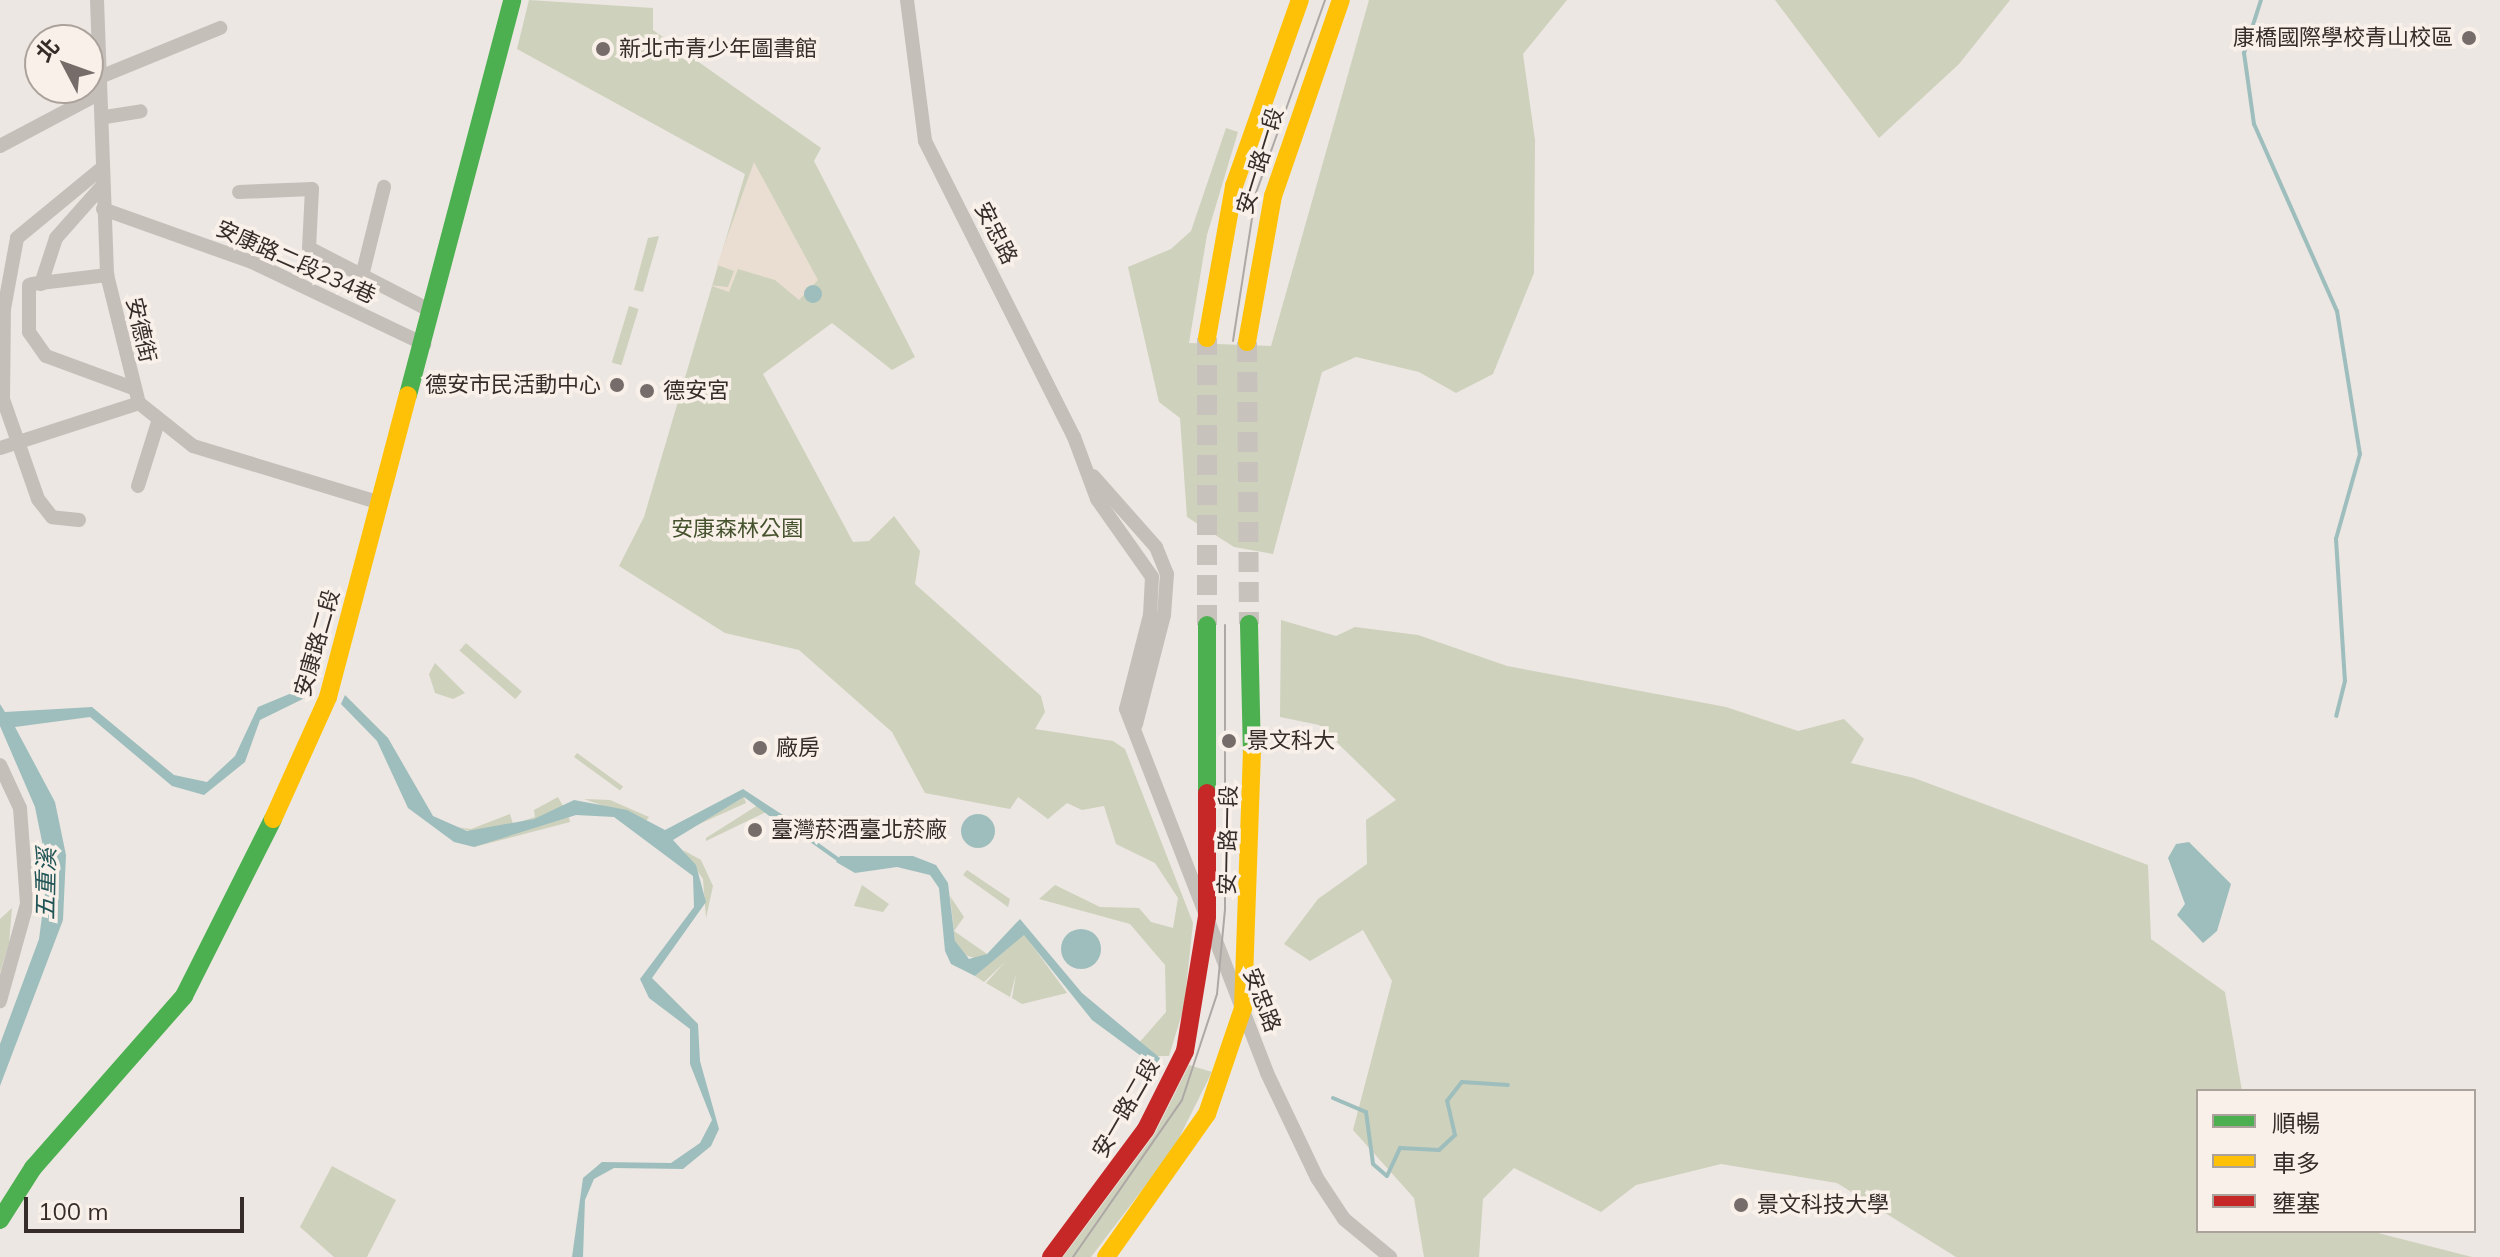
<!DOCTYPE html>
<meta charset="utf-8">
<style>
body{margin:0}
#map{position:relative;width:2500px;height:1257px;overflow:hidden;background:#ece7e2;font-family:Mulish,"Noto Sans TC",sans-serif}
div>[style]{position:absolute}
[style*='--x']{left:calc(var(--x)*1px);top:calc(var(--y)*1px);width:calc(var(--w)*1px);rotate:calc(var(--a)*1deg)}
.green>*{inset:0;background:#ced1bc;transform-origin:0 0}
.plaza>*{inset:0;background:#eaded2}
.water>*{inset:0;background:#9ebebd}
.round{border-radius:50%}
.stream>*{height:4px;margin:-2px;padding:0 2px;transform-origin:2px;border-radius:2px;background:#9ebebd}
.secondary-tunnel>*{height:20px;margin-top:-10px;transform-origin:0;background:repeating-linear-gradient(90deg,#c8c2bd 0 20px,transparent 0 30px)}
.street>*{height:14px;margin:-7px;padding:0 7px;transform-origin:7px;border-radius:7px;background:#c5bfba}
.fast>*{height:18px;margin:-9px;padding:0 9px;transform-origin:9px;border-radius:9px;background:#4caf50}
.slow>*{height:18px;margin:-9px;padding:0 9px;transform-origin:9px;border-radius:9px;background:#ffc107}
.jam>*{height:18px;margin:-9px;padding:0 9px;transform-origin:9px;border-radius:9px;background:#c62828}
.tram>*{height:2px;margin:-1px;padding:0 1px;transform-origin:1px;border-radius:1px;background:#ada8a5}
.dots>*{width:22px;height:22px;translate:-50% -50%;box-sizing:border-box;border:4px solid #f9f1e9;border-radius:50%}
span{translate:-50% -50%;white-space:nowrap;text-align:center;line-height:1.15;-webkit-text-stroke:7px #f9f1e9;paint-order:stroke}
.poi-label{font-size:22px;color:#362c29}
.right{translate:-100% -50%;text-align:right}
.left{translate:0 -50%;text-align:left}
.street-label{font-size:22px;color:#362c29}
.park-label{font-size:22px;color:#46532e}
.water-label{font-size:24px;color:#205456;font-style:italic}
.legend{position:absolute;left:2196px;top:1089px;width:280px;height:144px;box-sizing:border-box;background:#f9f1e9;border:2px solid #aba29c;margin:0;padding:10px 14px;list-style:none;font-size:24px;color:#362c29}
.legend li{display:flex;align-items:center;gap:16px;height:40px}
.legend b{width:40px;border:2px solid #aba29c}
.north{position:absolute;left:24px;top:24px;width:80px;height:80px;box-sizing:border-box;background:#f9f1e9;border:2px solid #aba29c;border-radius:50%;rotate:311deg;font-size:22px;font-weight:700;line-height:32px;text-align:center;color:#362c29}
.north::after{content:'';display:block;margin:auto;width:28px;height:36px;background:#766d6a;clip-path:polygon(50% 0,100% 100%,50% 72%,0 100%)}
.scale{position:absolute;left:24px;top:1197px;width:220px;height:36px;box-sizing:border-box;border:4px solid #362c29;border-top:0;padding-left:10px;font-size:24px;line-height:28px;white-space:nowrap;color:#362c29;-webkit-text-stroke:6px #f9f1e9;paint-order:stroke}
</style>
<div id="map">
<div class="green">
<i style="clip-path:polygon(529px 0,653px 8px,653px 30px,821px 148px,814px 161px,915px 357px,892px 370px,832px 323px,763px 374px,853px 542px,869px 541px,894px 516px,920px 551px,915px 584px,1041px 696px,1045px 712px,1035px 729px,1113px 741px,1125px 749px,1193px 923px,1184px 1007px,1169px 1056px,1154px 1056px,1138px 1044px,1166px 1012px,1165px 965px,1147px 944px,1130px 924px,1039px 899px,1055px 885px,1100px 907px,1139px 908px,1151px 922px,1173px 928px,1178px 898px,1155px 863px,1116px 844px,1104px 806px,1082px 810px,1067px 803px,1048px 819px,1018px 797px,1010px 809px,925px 793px,892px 732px,799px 650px,725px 633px,619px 566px,644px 517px,745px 174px,517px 49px)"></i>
<i style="clip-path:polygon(1369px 0,1567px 0,1523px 54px,1535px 140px,1534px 273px,1493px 374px,1456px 393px,1419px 372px,1356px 357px,1322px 372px,1273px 554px,1234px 547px,1187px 517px,1180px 418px,1159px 402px,1128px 267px,1171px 249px,1191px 231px,1226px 128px,1238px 132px,1207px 235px,1189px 343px,1271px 346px)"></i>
<i style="clip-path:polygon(1775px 0,2010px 0,1959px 64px,1879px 138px)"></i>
<i style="clip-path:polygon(659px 236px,643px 292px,634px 290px,648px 238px)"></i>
<i style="left:629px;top:306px;width:10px;height:59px;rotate:17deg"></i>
<i style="clip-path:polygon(1281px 620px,1336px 636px,1355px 627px,1418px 635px,1507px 666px,1726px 707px,1798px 731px,1844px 719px,1864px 739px,1851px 763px,1914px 778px,2148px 865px,2151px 939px,2225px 992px,2242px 1091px,2198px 1091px,2198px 1231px,2370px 1231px,2472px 1257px,1956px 1257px,1837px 1183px,1721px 1164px,1636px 1185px,1601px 1212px,1514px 1168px,1483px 1199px,1479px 1257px,1424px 1257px,1414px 1198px,1353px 1130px,1392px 981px,1363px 930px,1310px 961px,1284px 944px,1318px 899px,1367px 864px,1366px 820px,1396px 800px,1319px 725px,1280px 717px)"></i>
<i style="left:466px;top:643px;width:74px;height:10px;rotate:41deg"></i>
<i style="clip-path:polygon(435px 663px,465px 693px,453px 699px,435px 693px,429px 674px)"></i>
<i style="left:577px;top:753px;width:57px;height:5px;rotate:36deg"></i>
<i style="clip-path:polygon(558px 797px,564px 808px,534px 819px,478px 833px,455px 827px,471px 829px,510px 814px,513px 824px,535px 817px,534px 810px)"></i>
<i style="clip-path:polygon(744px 797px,746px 803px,697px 825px)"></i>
<i style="clip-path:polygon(584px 799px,610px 800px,649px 817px,646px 821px)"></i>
<i style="clip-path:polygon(758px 805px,766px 812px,706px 841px,706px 838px)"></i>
<i style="clip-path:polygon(569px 817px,570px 822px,474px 847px,481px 843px)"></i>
<i style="clip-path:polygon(683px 850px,701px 860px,713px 886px,706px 918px,703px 879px)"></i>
<i style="clip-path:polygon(967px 870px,1010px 899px,1008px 907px,963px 875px)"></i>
<i style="clip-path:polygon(862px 885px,889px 904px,883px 912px,854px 906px)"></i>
<i style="clip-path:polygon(950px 896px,964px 917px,954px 931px,987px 954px,977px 959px,962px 954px,955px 941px)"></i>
<i style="clip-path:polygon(12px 908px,9px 943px,0 973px,0 919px)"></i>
<i style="clip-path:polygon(1024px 934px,1067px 993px,1022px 1004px,1012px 998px,1016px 974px,1010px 997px,986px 983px,1006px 961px,984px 982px,975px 976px)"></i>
<i style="clip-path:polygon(1189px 1065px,1212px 1072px,1174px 1148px,1091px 1257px,1063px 1257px,1154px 1135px)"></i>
<i style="clip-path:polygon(332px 1166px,396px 1200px,367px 1257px,334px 1257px,300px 1227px)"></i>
</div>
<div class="plaza">
<i style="clip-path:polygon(754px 162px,818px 280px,799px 300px,775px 280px,738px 269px,729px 292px,709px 285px,728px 287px,734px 271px,717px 265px)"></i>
</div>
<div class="water">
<i class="round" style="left:804px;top:285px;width:18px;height:18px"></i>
<i style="clip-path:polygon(316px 683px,313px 694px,260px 720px,245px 762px,204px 795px,172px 786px,90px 717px,15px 727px,55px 802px,66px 855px,63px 920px,0 1086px,0 1044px,39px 939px,48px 871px,35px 807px,0 726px,0 704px,5px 712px,92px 707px,174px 775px,207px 782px,235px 756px,258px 707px)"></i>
<i style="clip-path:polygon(345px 695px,388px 738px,433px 816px,467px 831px,534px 819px,574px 800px,627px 810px,665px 830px,743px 789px,789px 819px,784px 827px,744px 797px,673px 840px,696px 865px,706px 902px,652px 978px,698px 1024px,700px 1061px,719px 1129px,711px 1146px,683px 1169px,614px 1168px,594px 1179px,585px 1200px,583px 1257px,572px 1257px,583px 1178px,602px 1162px,671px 1163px,700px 1143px,712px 1120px,690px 1064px,690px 1029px,649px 998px,640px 979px,694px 907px,693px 876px,614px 817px,576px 815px,474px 847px,454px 842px,408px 808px,377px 741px,341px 704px)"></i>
<i class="round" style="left:961px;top:814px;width:34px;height:34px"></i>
<i style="clip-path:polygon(2189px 842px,2231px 884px,2217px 931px,2203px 943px,2177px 915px,2185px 904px,2168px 858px,2176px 844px)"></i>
<i style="clip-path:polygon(840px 856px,913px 856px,936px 865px,948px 883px,955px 941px,969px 959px,987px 954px,1020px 919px,1082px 993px,1160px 1058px,1156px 1067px,1092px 1020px,1024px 935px,975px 976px,951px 964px,945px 951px,939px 888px,930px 875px,897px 867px,855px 873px,836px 862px)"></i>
<i class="round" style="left:1061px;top:929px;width:40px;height:40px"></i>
</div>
<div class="stream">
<i style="--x:2261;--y:0;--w:56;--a:107.8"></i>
<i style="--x:2244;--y:53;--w:72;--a:82"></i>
<i style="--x:2254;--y:124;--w:205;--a:66.1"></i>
<i style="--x:2337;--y:311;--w:145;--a:80.9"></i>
<i style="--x:2360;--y:454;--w:88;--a:105.8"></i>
<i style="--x:2336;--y:539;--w:142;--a:86.4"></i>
<i style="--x:2345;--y:681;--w:36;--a:104"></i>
<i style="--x:784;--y:821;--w:71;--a:35.3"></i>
<i style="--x:1333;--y:1098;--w:36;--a:23"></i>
<i style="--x:1366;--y:1112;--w:52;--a:82.3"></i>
<i style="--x:1373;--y:1164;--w:18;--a:41"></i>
<i style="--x:1387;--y:1176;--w:31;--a:-65"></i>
<i style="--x:1400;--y:1148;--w:39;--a:3"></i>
<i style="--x:1439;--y:1150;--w:22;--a:-43"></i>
<i style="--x:1455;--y:1135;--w:35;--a:-103"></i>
<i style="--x:1447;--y:1101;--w:24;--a:-52"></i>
<i style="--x:1462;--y:1082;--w:46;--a:3.7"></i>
</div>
<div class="secondary-tunnel">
<i style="--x:1247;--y:342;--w:282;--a:89.6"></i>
<i style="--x:1207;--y:625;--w:287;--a:-90"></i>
</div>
<div class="street">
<i style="--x:97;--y:0;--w:275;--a:87.9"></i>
<i style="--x:107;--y:275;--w:132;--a:76"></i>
<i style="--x:139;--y:403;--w:69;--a:38.5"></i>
<i style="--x:193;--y:446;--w:196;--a:16.9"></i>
<i style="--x:907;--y:0;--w:142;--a:82.7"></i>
<i style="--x:925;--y:141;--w:331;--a:63.3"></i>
<i style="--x:1074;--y:437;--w:66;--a:69.6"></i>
<i style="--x:1097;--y:499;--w:95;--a:54.8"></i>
<i style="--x:1152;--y:577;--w:38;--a:93"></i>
<i style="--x:1150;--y:615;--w:97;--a:104.3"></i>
<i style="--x:1126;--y:709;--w:390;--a:68.8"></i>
<i style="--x:1267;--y:1073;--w:116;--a:64.5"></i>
<i style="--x:1317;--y:1178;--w:49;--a:56.6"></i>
<i style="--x:1344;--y:1219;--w:60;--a:39.6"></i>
<i style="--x:100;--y:77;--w:130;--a:-22.2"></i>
<i style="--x:105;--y:117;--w:36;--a:-9"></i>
<i style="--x:0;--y:146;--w:113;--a:-27.9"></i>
<i style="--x:239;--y:192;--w:73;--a:-2.4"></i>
<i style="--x:312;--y:189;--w:59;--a:92.9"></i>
<i style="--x:309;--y:248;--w:137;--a:27.3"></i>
<i style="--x:103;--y:209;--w:158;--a:19.6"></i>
<i style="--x:252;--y:262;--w:191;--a:25.5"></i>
<i style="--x:361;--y:280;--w:96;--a:-76.1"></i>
<i style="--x:32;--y:284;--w:76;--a:-6.8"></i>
<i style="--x:41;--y:284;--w:48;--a:-71.9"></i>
<i style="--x:56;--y:238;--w:71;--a:-48.4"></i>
<i style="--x:29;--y:285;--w:47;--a:90"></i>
<i style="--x:29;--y:332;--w:29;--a:55"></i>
<i style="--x:46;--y:356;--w:93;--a:20.2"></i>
<i style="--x:0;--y:448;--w:146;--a:-17.9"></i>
<i style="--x:1093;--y:476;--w:95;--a:48.4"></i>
<i style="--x:1156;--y:547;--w:29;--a:68"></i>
<i style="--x:1167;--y:574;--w:41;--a:94.2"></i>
<i style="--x:1164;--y:615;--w:113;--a:104.4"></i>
<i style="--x:138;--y:486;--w:67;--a:-72.6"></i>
<i style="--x:79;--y:520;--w:27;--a:-174"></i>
<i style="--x:52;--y:517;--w:23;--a:-128"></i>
<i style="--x:38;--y:499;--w:106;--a:-109.3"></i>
<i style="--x:3;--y:399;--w:90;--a:-89.4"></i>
<i style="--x:4;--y:309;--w:72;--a:-79.6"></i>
<i style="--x:17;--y:238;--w:110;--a:-39.5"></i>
<i style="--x:0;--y:765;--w:47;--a:65.1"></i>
<i style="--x:20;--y:808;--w:96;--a:85.8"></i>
<i style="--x:27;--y:904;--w:101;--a:105.6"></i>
</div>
<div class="fast">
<i style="--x:408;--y:395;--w:408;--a:-75.2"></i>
<i style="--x:1249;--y:624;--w:128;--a:88.7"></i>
<i style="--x:1207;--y:625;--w:168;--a:90"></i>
<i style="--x:0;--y:1220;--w:62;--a:-57.6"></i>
<i style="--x:33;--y:1168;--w:229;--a:-48.7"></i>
<i style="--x:184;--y:996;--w:198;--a:-63.3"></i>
</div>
<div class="slow">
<i style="--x:1207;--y:338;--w:154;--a:-79.9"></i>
<i style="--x:1234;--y:186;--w:197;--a:-70.5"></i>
<i style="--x:1247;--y:342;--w:148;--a:-79.9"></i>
<i style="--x:1273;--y:196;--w:207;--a:-70.9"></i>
<i style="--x:273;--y:819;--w:134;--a:-65.7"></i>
<i style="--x:328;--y:697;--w:312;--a:-75.2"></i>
<i style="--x:1106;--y:1257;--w:175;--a:-54.8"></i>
<i style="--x:1207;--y:1114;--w:112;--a:-71.2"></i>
<i style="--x:1243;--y:1008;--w:256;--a:-88"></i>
</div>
<div class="jam">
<i style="--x:1051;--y:1257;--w:159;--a:-53.4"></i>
<i style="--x:1146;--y:1129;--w:87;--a:-63.4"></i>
<i style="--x:1185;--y:1051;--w:136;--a:-80.7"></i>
<i style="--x:1207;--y:917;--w:124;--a:-90"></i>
</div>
<div class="tram">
<i style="--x:1233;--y:341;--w:150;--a:-81.2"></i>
<i style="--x:1256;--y:193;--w:205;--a:-70.3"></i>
<i style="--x:1073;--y:1257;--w:191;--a:-55.2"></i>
<i style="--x:1182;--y:1100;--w:112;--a:-71.7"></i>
<i style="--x:1217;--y:994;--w:85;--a:-84.6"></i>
<i style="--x:1225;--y:909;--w:284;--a:-90"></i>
</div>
<div class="dots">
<i style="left:2469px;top:38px;background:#766d6a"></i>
<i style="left:603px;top:49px;background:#766d6a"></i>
<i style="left:617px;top:385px;background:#766d6a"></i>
<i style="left:647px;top:391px;background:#766d6a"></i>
<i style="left:1229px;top:741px;background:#766d6a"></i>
<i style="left:760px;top:748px;background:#766d6a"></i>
<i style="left:755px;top:830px;background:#766d6a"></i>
<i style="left:1741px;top:1205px;background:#766d6a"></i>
</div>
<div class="poi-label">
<span class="right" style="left:2453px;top:38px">康橋國際學校青山校區</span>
<span class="left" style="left:619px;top:49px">新北市青少年圖書館</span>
<span class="right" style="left:601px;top:385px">德安市民活動中心</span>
<span class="left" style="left:663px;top:391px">德安宮</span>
<span class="left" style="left:1247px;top:741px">景文科大</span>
<span class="left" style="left:776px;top:748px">廠房</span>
<span class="left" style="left:771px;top:830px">臺灣菸酒臺北菸廠</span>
<span class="left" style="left:1757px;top:1205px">景文科技大學</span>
</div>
<div class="street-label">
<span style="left:1260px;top:161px;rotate:-73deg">安一路一段</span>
<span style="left:996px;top:233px;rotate:63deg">安忠路</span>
<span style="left:296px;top:262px;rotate:24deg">安康路二段234巷</span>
<span style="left:141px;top:330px;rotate:77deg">安德街</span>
<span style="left:317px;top:643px;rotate:-74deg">安康路二段</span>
<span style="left:1228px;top:840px;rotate:-89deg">安一路一段</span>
<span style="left:1262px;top:1000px;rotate:69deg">安忠路</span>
<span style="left:1126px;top:1108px;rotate:-60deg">安一路二段</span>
</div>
<div class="park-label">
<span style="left:737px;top:529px">安康森林公園</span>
</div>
<div class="water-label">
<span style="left:46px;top:884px;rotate:-89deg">五重溪</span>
</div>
<ul class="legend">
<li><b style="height:10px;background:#4caf50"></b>順暢</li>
<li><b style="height:10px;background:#ffc107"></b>車多</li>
<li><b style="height:10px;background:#c62828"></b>壅塞</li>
</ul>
<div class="north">北</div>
<div class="scale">100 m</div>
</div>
